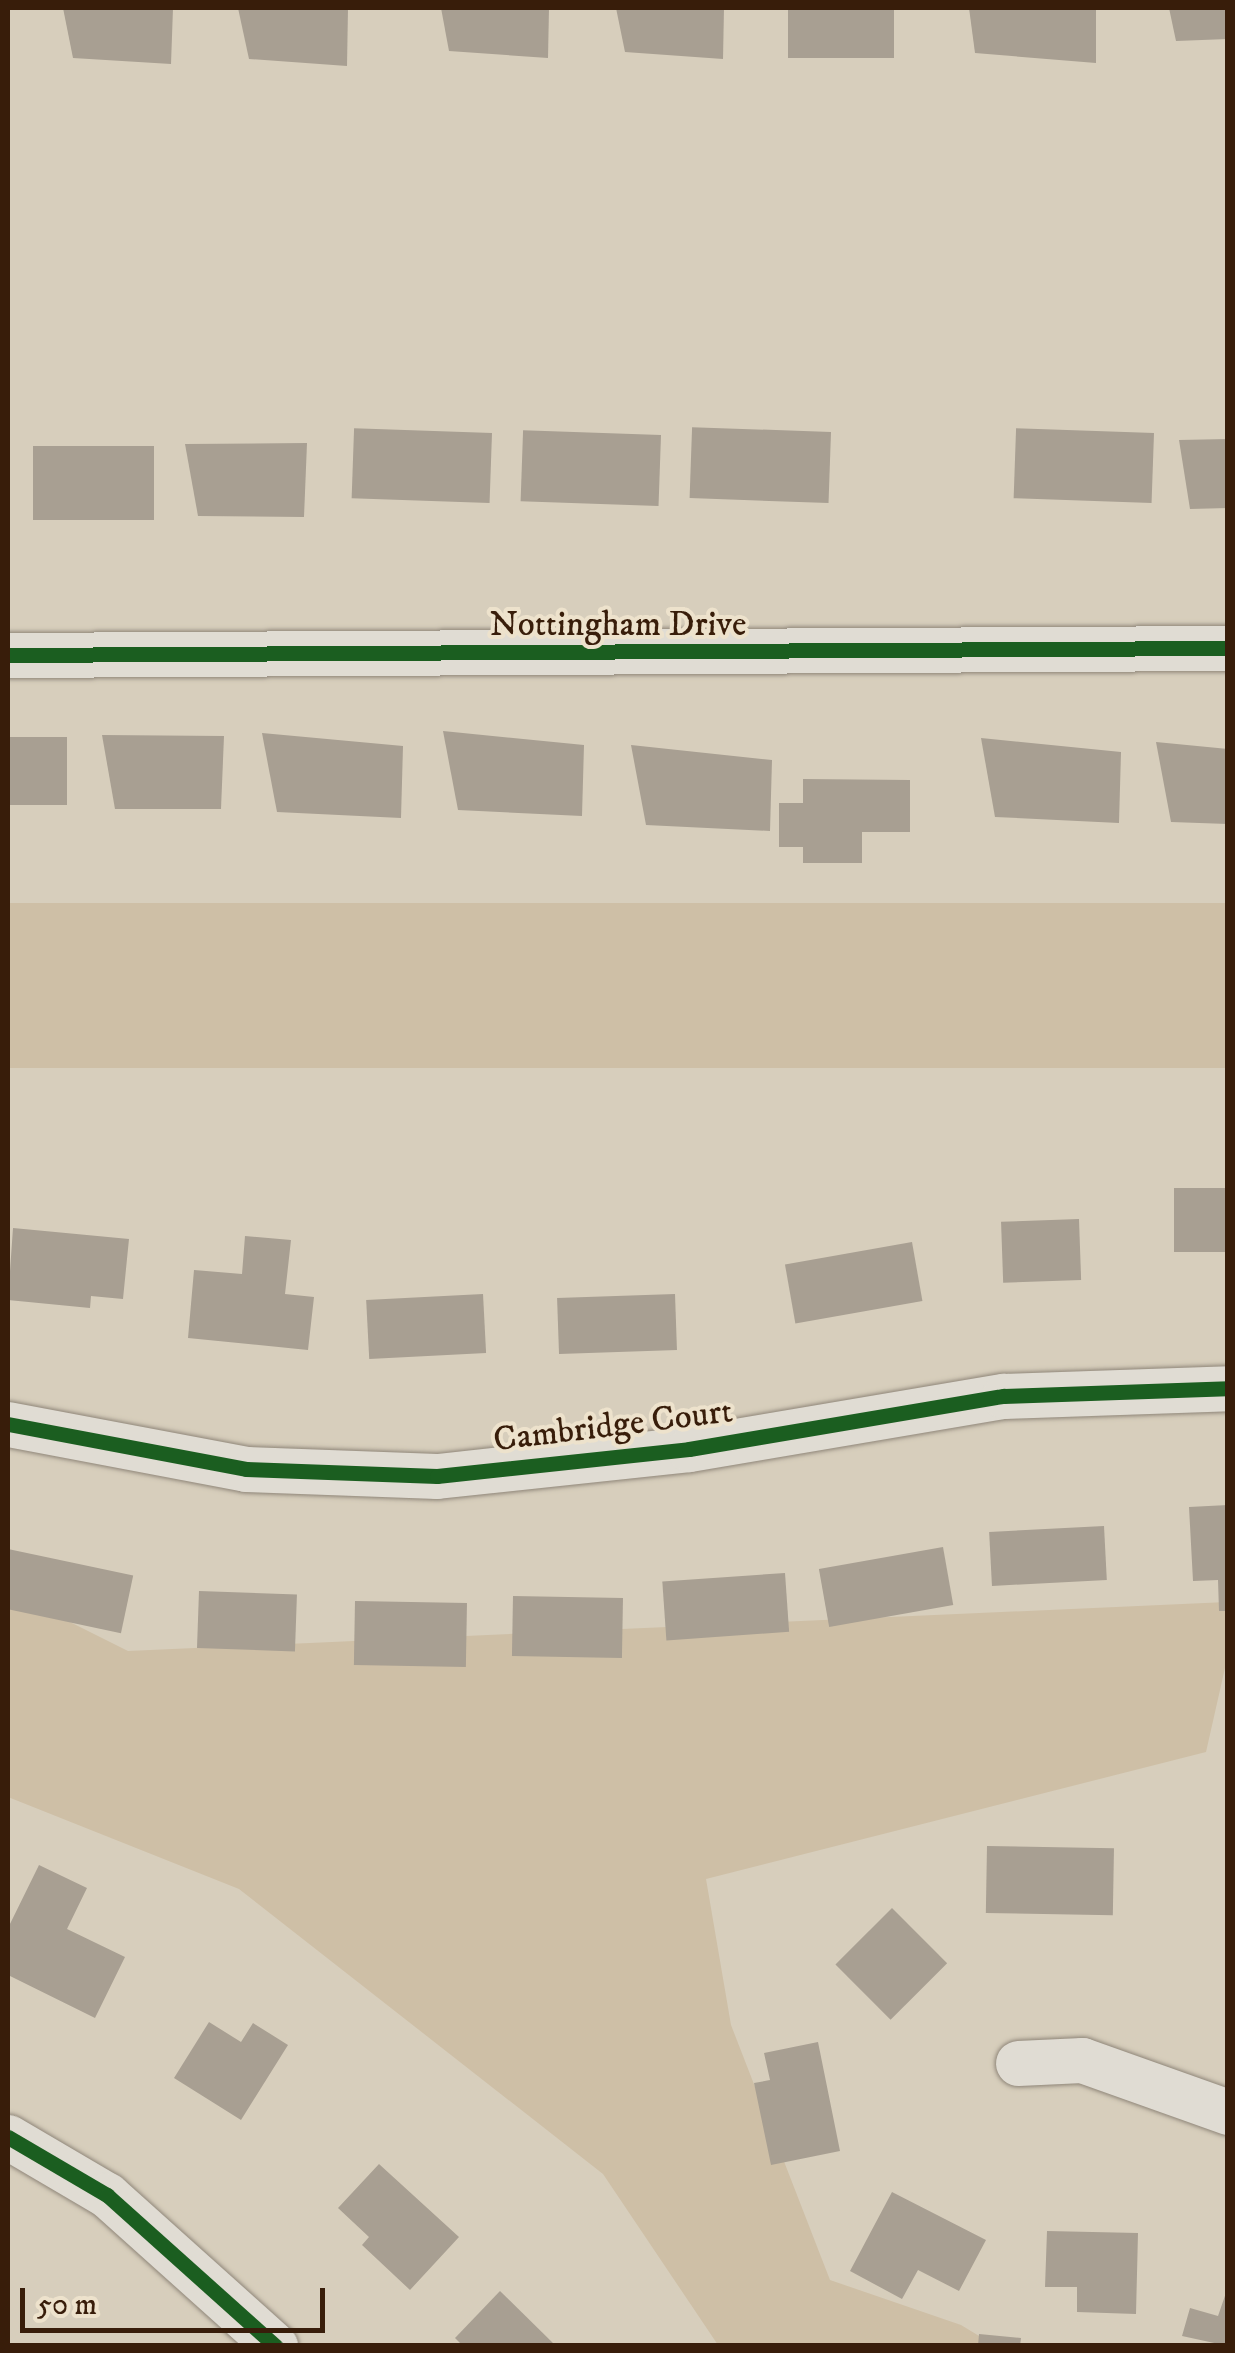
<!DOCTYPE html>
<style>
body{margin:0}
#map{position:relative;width:1235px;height:2353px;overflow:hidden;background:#d7cebc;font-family:"IM FELL DW Pica",serif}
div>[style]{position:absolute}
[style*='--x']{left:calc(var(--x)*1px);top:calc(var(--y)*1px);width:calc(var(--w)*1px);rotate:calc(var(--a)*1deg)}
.green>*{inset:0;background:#cebfa6;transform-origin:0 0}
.building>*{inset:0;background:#a89f92;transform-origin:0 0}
.roads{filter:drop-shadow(0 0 2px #8f8679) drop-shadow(0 0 2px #8f8679)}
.street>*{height:45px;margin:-22.5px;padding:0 22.5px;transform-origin:22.5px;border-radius:22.5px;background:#e0dcd3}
.cycleway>*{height:15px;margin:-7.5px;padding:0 7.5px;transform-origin:7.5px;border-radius:7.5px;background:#1b5e20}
span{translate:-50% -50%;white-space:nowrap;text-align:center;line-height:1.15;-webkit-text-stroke:8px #ede2cc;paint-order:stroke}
.street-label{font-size:35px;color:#381d0a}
.frame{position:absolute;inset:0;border:10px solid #381d0a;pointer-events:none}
.scale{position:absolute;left:20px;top:2288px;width:305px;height:45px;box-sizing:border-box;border:5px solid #381d0a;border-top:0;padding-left:12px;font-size:30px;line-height:35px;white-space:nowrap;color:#381d0a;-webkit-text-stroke:8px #ede2cc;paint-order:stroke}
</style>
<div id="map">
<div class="green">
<i style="left:1227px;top:903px;width:165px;height:1219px;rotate:90deg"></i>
<i style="clip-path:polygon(8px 1591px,128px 1651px,1227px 1602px,1227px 1659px,1206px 1752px,706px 1879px,731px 2025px,830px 2280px,961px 2325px,994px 2345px,718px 2345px,603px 2174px,239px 1889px,8px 1797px)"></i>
</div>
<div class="building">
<i style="clip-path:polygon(63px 8px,173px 8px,171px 64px,73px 58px)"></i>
<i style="clip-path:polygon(238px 8px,348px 8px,347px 66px,249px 59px)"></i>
<i style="clip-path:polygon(441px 8px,549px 8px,548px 58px,449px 51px)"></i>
<i style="clip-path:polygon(616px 8px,724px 8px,723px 59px,625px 52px)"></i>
<i style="left:788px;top:8px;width:106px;height:50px"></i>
<i style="clip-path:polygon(969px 8px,1096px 8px,1096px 63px,975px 53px)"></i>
<i style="clip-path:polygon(1169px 8px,1228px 8px,1228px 39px,1176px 41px)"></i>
<i style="left:831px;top:432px;width:71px;height:139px;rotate:92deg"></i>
<i style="left:492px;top:433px;width:70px;height:138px;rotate:92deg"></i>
<i style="left:1154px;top:433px;width:70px;height:138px;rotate:92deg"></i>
<i style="left:661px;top:435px;width:71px;height:138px;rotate:92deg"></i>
<i style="clip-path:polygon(1228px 439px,1228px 508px,1190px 509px,1179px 440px)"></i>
<i style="clip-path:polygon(307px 443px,304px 517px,198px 516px,185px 444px)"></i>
<i style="left:33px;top:446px;width:121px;height:74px"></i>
<i style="clip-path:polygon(443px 731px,584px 745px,582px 816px,458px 810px)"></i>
<i style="clip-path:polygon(262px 733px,403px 746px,401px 818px,277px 812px)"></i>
<i style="clip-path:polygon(102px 735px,224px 736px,221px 809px,115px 809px)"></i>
<i style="left:8px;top:737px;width:59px;height:68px"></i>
<i style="clip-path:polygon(981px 738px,1121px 752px,1119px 823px,995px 817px)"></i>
<i style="clip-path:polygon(1156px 742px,1228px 749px,1228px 824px,1171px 822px)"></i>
<i style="clip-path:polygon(631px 745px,772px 760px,770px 831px,646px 825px)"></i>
<i style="clip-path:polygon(803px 779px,910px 780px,910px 832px,862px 832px,862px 863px,803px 863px,803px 847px,779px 847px,779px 803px,803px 803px)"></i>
<i style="left:1228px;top:1188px;width:64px;height:54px;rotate:90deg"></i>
<i style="left:1079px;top:1219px;width:61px;height:78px;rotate:88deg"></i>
<i style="clip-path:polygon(13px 1228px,129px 1239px,123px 1299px,91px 1296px,90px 1308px,8px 1300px)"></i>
<i style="clip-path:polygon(245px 1236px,291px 1240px,285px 1294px,314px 1297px,308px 1350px,188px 1338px,194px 1270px,242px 1274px)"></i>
<i style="left:912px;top:1242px;width:60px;height:129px;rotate:80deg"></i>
<i style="left:483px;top:1294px;width:59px;height:117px;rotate:87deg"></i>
<i style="left:675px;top:1294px;width:56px;height:118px;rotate:88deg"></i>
<i style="clip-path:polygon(1228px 1505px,1228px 1611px,1219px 1611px,1218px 1580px,1193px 1581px,1189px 1507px)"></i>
<i style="left:1104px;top:1526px;width:54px;height:115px;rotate:87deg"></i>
<i style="left:943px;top:1547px;width:59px;height:126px;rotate:80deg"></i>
<i style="left:8px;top:1549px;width:128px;height:59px;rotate:12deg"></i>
<i style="left:785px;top:1573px;width:59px;height:123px;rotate:86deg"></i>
<i style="left:199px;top:1591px;width:98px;height:57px;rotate:2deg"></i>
<i style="left:513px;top:1596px;width:110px;height:60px;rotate:1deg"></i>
<i style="left:355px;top:1601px;width:112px;height:64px;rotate:1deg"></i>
<i style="left:987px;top:1846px;width:127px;height:67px;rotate:1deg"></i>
<i style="clip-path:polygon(39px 1865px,87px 1888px,67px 1929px,125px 1957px,95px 2018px,8px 1975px,8px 1928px)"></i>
<i style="left:892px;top:1908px;width:78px;height:80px;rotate:45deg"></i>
<i style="clip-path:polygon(209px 2022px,241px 2042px,253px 2023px,288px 2045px,241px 2120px,174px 2078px)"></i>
<i style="clip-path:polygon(818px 2042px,840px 2151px,771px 2165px,754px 2083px,770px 2080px,764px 2053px)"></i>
<i style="clip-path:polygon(379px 2164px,459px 2237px,410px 2290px,362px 2245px,369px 2237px,338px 2208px)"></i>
<i style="clip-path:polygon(892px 2192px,986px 2240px,959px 2291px,918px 2270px,902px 2299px,850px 2271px)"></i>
<i style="clip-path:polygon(1047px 2231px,1138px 2233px,1136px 2314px,1077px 2312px,1077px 2287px,1045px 2287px)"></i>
<i style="clip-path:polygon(1228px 2287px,1228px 2346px,1182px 2336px,1190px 2308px,1218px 2316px)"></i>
<i style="clip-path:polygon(500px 2291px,556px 2346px,463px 2346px,455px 2338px)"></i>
<i style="clip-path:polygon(979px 2334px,1021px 2338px,1020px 2346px,978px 2346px)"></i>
</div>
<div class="roads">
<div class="street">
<i style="--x:8;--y:655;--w:1220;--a:-0.33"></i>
<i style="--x:8;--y:1424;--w:242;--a:10.7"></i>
<i style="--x:246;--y:1469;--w:191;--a:2.1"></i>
<i style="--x:437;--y:1476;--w:253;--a:-6.1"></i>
<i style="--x:689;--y:1449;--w:319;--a:-9.6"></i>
<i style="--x:1004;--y:1396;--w:224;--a:-2"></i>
<i style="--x:1018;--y:2063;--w:64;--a:-2.7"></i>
<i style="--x:1082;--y:2060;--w:155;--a:19.6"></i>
<i style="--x:8;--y:2137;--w:115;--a:30.4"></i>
<i style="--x:107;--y:2195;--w:226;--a:41.9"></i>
</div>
</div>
<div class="cycleway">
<i style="--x:8;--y:655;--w:1220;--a:-0.33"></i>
<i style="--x:8;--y:1424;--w:242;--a:10.7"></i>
<i style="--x:246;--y:1469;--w:191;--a:2.1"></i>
<i style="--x:437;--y:1476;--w:253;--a:-6.1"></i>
<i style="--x:689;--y:1449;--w:319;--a:-9.6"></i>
<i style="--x:1004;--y:1396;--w:224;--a:-2"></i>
<i style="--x:8;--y:2137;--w:115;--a:30.4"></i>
<i style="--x:107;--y:2195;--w:226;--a:41.9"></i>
</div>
<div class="street-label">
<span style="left:618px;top:625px">Nottingham Drive</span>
<span style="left:613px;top:1426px;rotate:-7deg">Cambridge Court</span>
</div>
<div class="frame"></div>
<div class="scale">50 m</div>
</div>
